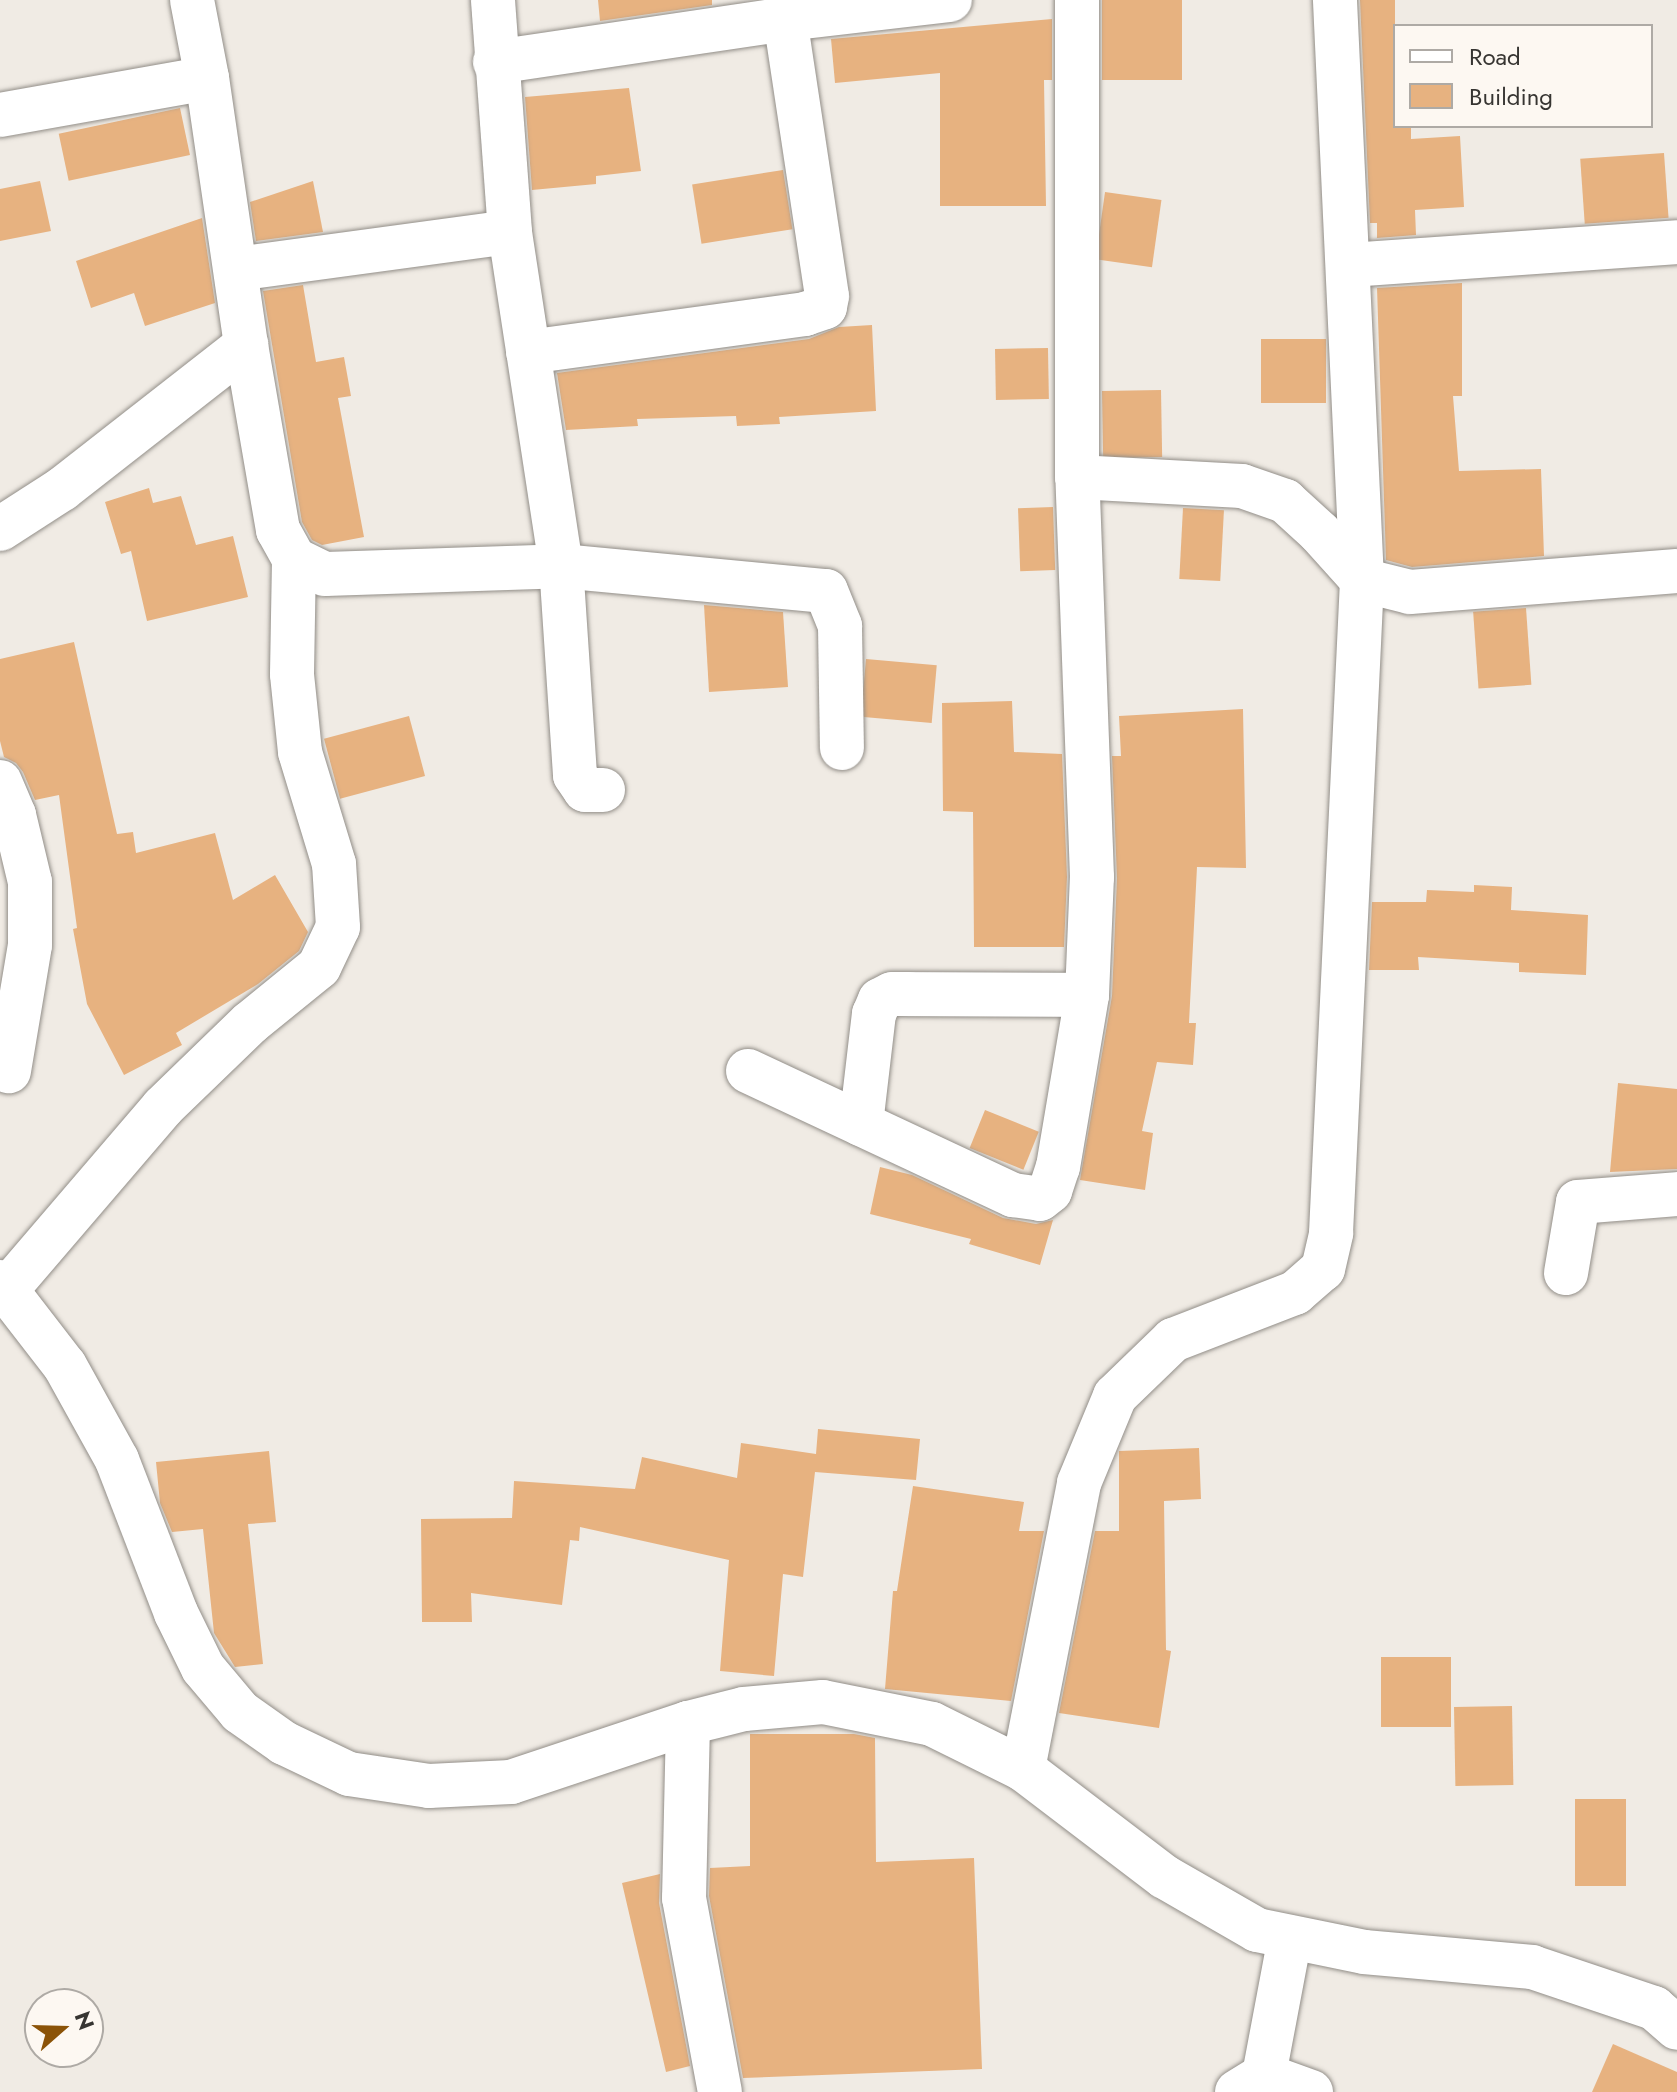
<!DOCTYPE html>
<style>
body{margin:0}
#map{position:relative;width:1677px;height:2092px;overflow:hidden;background:#f0ebe4;font-family:Jost,sans-serif}
div>[style]{position:absolute}
[style*='--x']{left:calc(var(--x)*1px);top:calc(var(--y)*1px);width:calc(var(--w)*1px);rotate:calc(var(--a)*1deg)}
.building>*{inset:0;background:#e7b280;transform-origin:0 0}
.roads{filter:drop-shadow(0 0 2px #928e88) drop-shadow(0 0 2px #928e88)}
.minor>*{height:44px;margin:-22px;padding:0 22px;transform-origin:22px;border-radius:22px;background:#fff}
span{translate:-50% -50%;white-space:nowrap;text-align:center;line-height:1.15;-webkit-text-stroke:6px #fdf8f2;paint-order:stroke}
.legend{position:absolute;left:1393px;top:24px;width:260px;height:104px;box-sizing:border-box;background:#fdf8f2;border:2px solid #aeaaa5;margin:0;padding:10px 14px;list-style:none;font-size:24px;color:#373532}
.legend li{display:flex;align-items:center;gap:16px;height:40px}
.legend b{width:40px;border:2px solid #aeaaa5}
.north{position:absolute;left:24px;top:1988px;width:80px;height:80px;box-sizing:border-box;background:#fdf8f2;border:2px solid #aeaaa5;border-radius:50%;rotate:70deg;font-size:22px;font-weight:700;line-height:32px;text-align:center;color:#373532}
.north::after{content:'';display:block;margin:auto;width:28px;height:36px;background:#8b5308;clip-path:polygon(50% 0,100% 100%,50% 72%,0 100%)}
</style>
<div id="map">
<div class="building">
<i style="clip-path:polygon(598px 0,712px 0,712px 5px,600px 21px)"></i>
<i style="left:1102px;top:0;width:80px;height:80px"></i>
<i style="clip-path:polygon(1360px 0,1395px 0,1395px 126px,1411px 126px,1411px 139px,1460px 136px,1464px 207px,1415px 210px,1416px 235px,1377px 238px,1377px 223px,1370px 223px)"></i>
<i style="clip-path:polygon(1052px 19px,1052px 80px,1044px 80px,1046px 206px,940px 206px,940px 73px,835px 83px,831px 39px)"></i>
<i style="clip-path:polygon(629px 88px,641px 171px,596px 176px,596px 184px,532px 190px,525px 97px)"></i>
<i style="left:180px;top:108px;width:48px;height:124px;rotate:78deg"></i>
<i style="left:1664px;top:153px;width:65px;height:84px;rotate:86deg"></i>
<i style="left:783px;top:170px;width:60px;height:92px;rotate:81deg"></i>
<i style="clip-path:polygon(40px 181px,51px 231px,0 241px,0 189px)"></i>
<i style="clip-path:polygon(313px 181px,323px 232px,256px 241px,250px 202px)"></i>
<i style="left:1105px;top:192px;width:57px;height:68px;rotate:8deg"></i>
<i style="clip-path:polygon(202px 218px,215px 303px,145px 326px,134px 293px,91px 308px,76px 261px)"></i>
<i style="clip-path:polygon(1462px 283px,1462px 396px,1453px 396px,1459px 471px,1541px 469px,1544px 556px,1412px 567px,1386px 560px,1377px 288px)"></i>
<i style="clip-path:polygon(303px 285px,316px 362px,344px 357px,351px 396px,338px 398px,364px 537px,322px 545px,312px 540px,302px 522px,263px 291px)"></i>
<i style="clip-path:polygon(872px 325px,876px 411px,779px 417px,780px 424px,737px 426px,736px 416px,637px 419px,638px 426px,566px 430px,557px 373px,809px 339px,839px 327px)"></i>
<i style="left:1261px;top:339px;width:65px;height:64px"></i>
<i style="left:1048px;top:348px;width:51px;height:53px;rotate:89deg"></i>
<i style="left:1161px;top:390px;width:67px;height:59px;rotate:89deg"></i>
<i style="clip-path:polygon(149px 488px,153px 503px,181px 496px,196px 545px,233px 536px,248px 597px,147px 621px,131px 551px,121px 554px,105px 502px)"></i>
<i style="left:1053px;top:507px;width:63px;height:35px;rotate:88deg"></i>
<i style="left:1183px;top:508px;width:41px;height:71px;rotate:3deg"></i>
<i style="clip-path:polygon(704px 605px,783px 612px,788px 687px,709px 692px)"></i>
<i style="left:1526px;top:608px;width:77px;height:53px;rotate:86deg"></i>
<i style="clip-path:polygon(74px 642px,117px 834px,133px 832px,136px 853px,215px 833px,233px 900px,275px 875px,308px 932px,299px 951px,258px 984px,176px 1033px,182px 1045px,124px 1075px,87px 1004px,73px 929px,77px 928px,59px 795px,35px 800px,23px 772px,16px 763px,4px 757px,0 741px,0 659px)"></i>
<i style="left:866px;top:659px;width:71px;height:58px;rotate:5deg"></i>
<i style="clip-path:polygon(1012px 701px,1014px 752px,1062px 754px,1067px 877px,1064px 947px,974px 947px,973px 812px,943px 811px,942px 703px)"></i>
<i style="clip-path:polygon(1243px 709px,1246px 868px,1197px 867px,1189px 1023px,1196px 1023px,1193px 1065px,1157px 1062px,1142px 1131px,1153px 1133px,1145px 1190px,1080px 1180px,1112px 996px,1117px 878px,1112px 756px,1121px 756px,1119px 716px)"></i>
<i style="left:409px;top:716px;width:62px;height:88px;rotate:75deg"></i>
<i style="clip-path:polygon(1474px 885px,1512px 887px,1511px 910px,1588px 915px,1586px 975px,1519px 972px,1519px 963px,1418px 957px,1419px 970px,1369px 970px,1372px 902px,1426px 902px,1427px 890px,1474px 892px)"></i>
<i style="clip-path:polygon(1618px 1083px,1677px 1089px,1677px 1169px,1610px 1172px)"></i>
<i style="left:985px;top:1110px;width:58px;height:41px;rotate:22deg"></i>
<i style="clip-path:polygon(880px 1167px,912px 1175px,1003px 1218px,1036px 1224px,1053px 1220px,1040px 1265px,969px 1244px,971px 1239px,870px 1214px)"></i>
<i style="clip-path:polygon(818px 1429px,920px 1439px,916px 1480px,815px 1472px,803px 1577px,783px 1574px,774px 1676px,720px 1671px,729px 1560px,580px 1527px,579px 1541px,570px 1540px,562px 1605px,471px 1593px,472px 1622px,422px 1622px,421px 1519px,512px 1518px,514px 1481px,635px 1489px,642px 1457px,737px 1478px,741px 1443px,816px 1454px)"></i>
<i style="clip-path:polygon(1199px 1448px,1201px 1499px,1164px 1501px,1166px 1650px,1171px 1651px,1159px 1728px,1059px 1713px,1095px 1531px,1119px 1531px,1119px 1451px)"></i>
<i style="clip-path:polygon(269px 1451px,276px 1522px,248px 1524px,263px 1664px,235px 1667px,214px 1633px,203px 1529px,172px 1532px,160px 1503px,156px 1462px)"></i>
<i style="clip-path:polygon(913px 1486px,1024px 1502px,1019px 1531px,1044px 1531px,1011px 1701px,885px 1689px,893px 1591px,897px 1591px)"></i>
<i style="left:1381px;top:1657px;width:70px;height:70px"></i>
<i style="left:1512px;top:1706px;width:79px;height:58px;rotate:89deg"></i>
<i style="clip-path:polygon(750px 1734px,854px 1734px,875px 1738px,876px 1862px,974px 1858px,982px 2069px,743px 2078px,709px 1896px,710px 1868px,750px 1866px)"></i>
<i style="left:1575px;top:1799px;width:51px;height:87px"></i>
<i style="clip-path:polygon(660px 1874px,659px 1903px,690px 2066px,666px 2072px,622px 1883px)"></i>
<i style="clip-path:polygon(1613px 2044px,1677px 2072px,1677px 2092px,1592px 2092px)"></i>
</div>
<div class="roads">
<div class="minor">
<i style="--x:495;--y:62;--w:293;--a:-8.4"></i>
<i style="--x:785;--y:19;--w:166;--a:-6.6"></i>
<i style="--x:0;--y:115;--w:210;--a:-10.1"></i>
<i style="--x:1350;--y:265;--w:328;--a:-4"></i>
<i style="--x:236;--y:269;--w:276;--a:-7.7"></i>
<i style="--x:246;--y:345;--w:188;--a:80.2"></i>
<i style="--x:278;--y:530;--w:33;--a:61"></i>
<i style="--x:294;--y:559;--w:34;--a:26"></i>
<i style="--x:325;--y:574;--w:236;--a:-1.9"></i>
<i style="--x:561;--y:566;--w:338;--a:-98.7"></i>
<i style="--x:510;--y:232;--w:233;--a:-94.2"></i>
<i style="--x:528;--y:352;--w:280;--a:-7.8"></i>
<i style="--x:805;--y:314;--w:21;--a:-19"></i>
<i style="--x:825;--y:307;--w:11;--a:-80"></i>
<i style="--x:827;--y:296;--w:280;--a:-98.6"></i>
<i style="--x:1077;--y:477;--w:477;--a:-90"></i>
<i style="--x:0;--y:529;--w:74;--a:-32.8"></i>
<i style="--x:62;--y:489;--w:234;--a:-38"></i>
<i style="--x:246;--y:345;--w:270;--a:-98.3"></i>
<i style="--x:207;--y:78;--w:79;--a:-100.9"></i>
<i style="--x:0;--y:782;--w:36;--a:67"></i>
<i style="--x:14;--y:815;--w:69;--a:76.6"></i>
<i style="--x:30;--y:882;--w:63;--a:90"></i>
<i style="--x:30;--y:945;--w:128;--a:99.5"></i>
<i style="--x:603;--y:790;--w:18;--a:180"></i>
<i style="--x:585;--y:790;--w:18;--a:-124"></i>
<i style="--x:575;--y:775;--w:209;--a:-93.8"></i>
<i style="--x:561;--y:566;--w:266;--a:5.4"></i>
<i style="--x:826;--y:591;--w:38;--a:68"></i>
<i style="--x:840;--y:626;--w:122;--a:89.1"></i>
<i style="--x:748;--y:1071;--w:293;--a:25.1"></i>
<i style="--x:1013;--y:1195;--w:27;--a:8"></i>
<i style="--x:1040;--y:1199;--w:13;--a:-39"></i>
<i style="--x:1050;--y:1191;--w:25;--a:-72"></i>
<i style="--x:1058;--y:1167;--w:174;--a:-80.4"></i>
<i style="--x:1087;--y:995;--w:118;--a:-87.6"></i>
<i style="--x:1092;--y:877;--w:400;--a:-92.1"></i>
<i style="--x:1077;--y:477;--w:165;--a:3.1"></i>
<i style="--x:1242;--y:486;--w:46;--a:19.2"></i>
<i style="--x:1285;--y:501;--w:46;--a:42.4"></i>
<i style="--x:1319;--y:532;--w:64;--a:48.1"></i>
<i style="--x:1362;--y:580;--w:49;--a:14"></i>
<i style="--x:1410;--y:592;--w:268;--a:-4.5"></i>
<i style="--x:861;--y:1124;--w:111;--a:-83.3"></i>
<i style="--x:874;--y:1014;--w:15;--a:-67"></i>
<i style="--x:880;--y:1000;--w:13;--a:-27"></i>
<i style="--x:892;--y:994;--w:17;--a:0"></i>
<i style="--x:909;--y:994;--w:178;--a:0.3"></i>
<i style="--x:1566;--y:1273;--w:72;--a:-80.4"></i>
<i style="--x:1578;--y:1202;--w:99;--a:-4.6"></i>
<i style="--x:0;--y:1282;--w:106;--a:52.3"></i>
<i style="--x:65;--y:1366;--w:107;--a:61"></i>
<i style="--x:117;--y:1460;--w:164;--a:68.9"></i>
<i style="--x:176;--y:1613;--w:61;--a:63.9"></i>
<i style="--x:203;--y:1668;--w:57;--a:49.9"></i>
<i style="--x:240;--y:1712;--w:54;--a:35.2"></i>
<i style="--x:284;--y:1743;--w:72;--a:25.5"></i>
<i style="--x:349;--y:1774;--w:81;--a:8.5"></i>
<i style="--x:429;--y:1786;--w:82;--a:-2.8"></i>
<i style="--x:511;--y:1782;--w:187;--a:-18.4"></i>
<i style="--x:688;--y:1723;--w:58;--a:-14"></i>
<i style="--x:744;--y:1709;--w:79;--a:-5.1"></i>
<i style="--x:823;--y:1702;--w:111;--a:11.4"></i>
<i style="--x:932;--y:1724;--w:102;--a:26.3"></i>
<i style="--x:1023;--y:1769;--w:178;--a:37.3"></i>
<i style="--x:1165;--y:1877;--w:106;--a:29.9"></i>
<i style="--x:1257;--y:1930;--w:109;--a:11.6"></i>
<i style="--x:1364;--y:1952;--w:169;--a:5.1"></i>
<i style="--x:1532;--y:1967;--w:129;--a:18.6"></i>
<i style="--x:1654;--y:2008;--w:30;--a:41"></i>
<i style="--x:8;--y:1288;--w:238;--a:-49.4"></i>
<i style="--x:163;--y:1107;--w:121;--a:-44"></i>
<i style="--x:250;--y:1023;--w:89;--a:-39.1"></i>
<i style="--x:319;--y:967;--w:44;--a:-64.6"></i>
<i style="--x:338;--y:927;--w:63;--a:-93.6"></i>
<i style="--x:334;--y:864;--w:117;--a:-106.9"></i>
<i style="--x:300;--y:752;--w:78;--a:-95.9"></i>
<i style="--x:292;--y:674;--w:115;--a:-89"></i>
<i style="--x:688;--y:1723;--w:175;--a:91.3"></i>
<i style="--x:684;--y:1898;--w:197;--a:79.5"></i>
<i style="--x:1023;--y:1769;--w:291;--a:-78.9"></i>
<i style="--x:1079;--y:1483;--w:94;--a:-67.5"></i>
<i style="--x:1115;--y:1396;--w:81;--a:-44"></i>
<i style="--x:1173;--y:1340;--w:131;--a:-21.1"></i>
<i style="--x:1295;--y:1293;--w:37;--a:-41"></i>
<i style="--x:1323;--y:1269;--w:37;--a:-77"></i>
<i style="--x:1331;--y:1233;--w:654;--a:-87.28"></i>
<i style="--x:1362;--y:580;--w:581;--a:-92.67"></i>
<i style="--x:1264;--y:2075;--w:140;--a:-79.3"></i>
<i style="--x:1237;--y:2092;--w:32;--a:-32"></i>
<i style="--x:1264;--y:2075;--w:50;--a:19.9"></i>
</div>
</div>
<ul class="legend">
<li><b style="height:10px;background:#fff"></b>Road</li>
<li><b style="height:22px;background:#e7b280"></b>Building</li>
</ul>
<div class="north">N</div>
</div>
